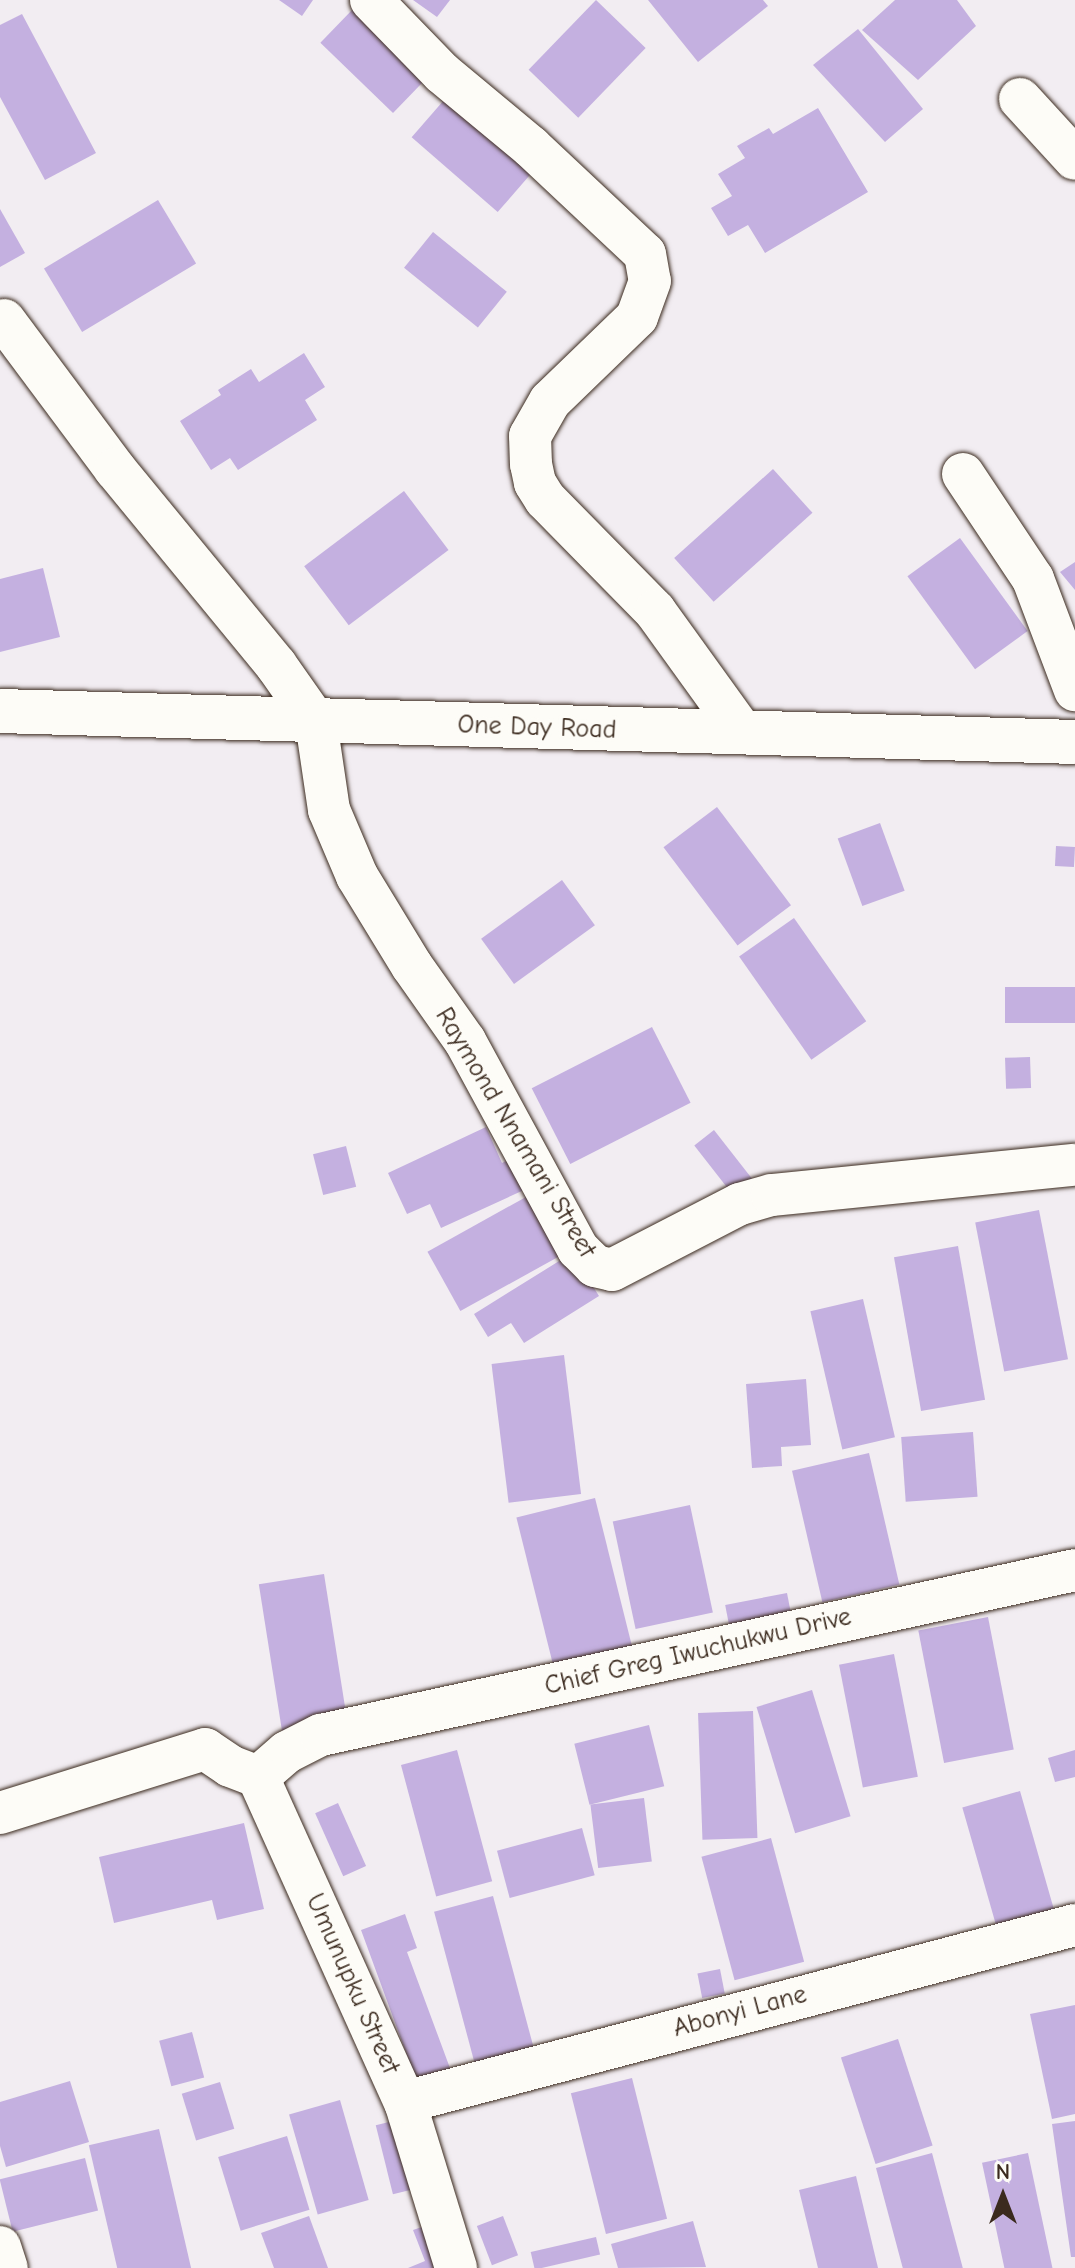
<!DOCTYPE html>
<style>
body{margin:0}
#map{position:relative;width:1075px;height:2268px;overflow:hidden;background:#f2edf2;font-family:"Comic Neue",sans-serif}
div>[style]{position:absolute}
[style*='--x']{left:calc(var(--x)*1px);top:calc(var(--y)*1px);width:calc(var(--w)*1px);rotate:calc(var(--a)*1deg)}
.building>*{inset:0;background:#c4b0e0;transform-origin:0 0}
.roads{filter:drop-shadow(0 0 2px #3b2a1e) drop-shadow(0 0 2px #3b2a1e)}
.street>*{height:42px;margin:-21px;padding:0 21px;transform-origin:21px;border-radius:21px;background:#fdfcf7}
.secondary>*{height:44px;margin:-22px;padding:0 22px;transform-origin:22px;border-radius:22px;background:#fdfcf7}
span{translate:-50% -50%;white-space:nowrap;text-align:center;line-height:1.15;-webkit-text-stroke:8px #fdfcf7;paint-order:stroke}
.street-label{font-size:26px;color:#3b2a1e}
.north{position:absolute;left:963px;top:2156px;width:80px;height:80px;-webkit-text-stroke:6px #fdfcf7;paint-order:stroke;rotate:0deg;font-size:22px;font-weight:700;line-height:32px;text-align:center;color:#3b2a1e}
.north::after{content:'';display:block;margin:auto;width:28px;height:36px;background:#3b2a1e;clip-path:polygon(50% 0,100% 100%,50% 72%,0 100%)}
</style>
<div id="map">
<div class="building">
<i style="clip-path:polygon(279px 0,313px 0,302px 16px)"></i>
<i style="clip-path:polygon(413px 0,450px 0,437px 17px)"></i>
<i style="left:596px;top:0;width:69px;height:97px;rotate:44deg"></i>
<i style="clip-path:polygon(648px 0,763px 0,768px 6px,698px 62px)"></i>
<i style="clip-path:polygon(895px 0,957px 0,976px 26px,918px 80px,862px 30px)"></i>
<i style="left:353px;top:9px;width:101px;height:47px;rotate:44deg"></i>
<i style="clip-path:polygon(22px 14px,96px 153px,45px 180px,0 97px,0 25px)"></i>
<i style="clip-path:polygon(858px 29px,923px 109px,885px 142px,813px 65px)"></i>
<i style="left:451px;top:92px;width:114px;height:60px;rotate:41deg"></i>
<i style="clip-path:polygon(818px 108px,868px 192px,765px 253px,748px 225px,728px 236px,711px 208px,732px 196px,718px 174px,745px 158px,737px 146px,769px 128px,773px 134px)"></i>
<i style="left:158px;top:200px;width:74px;height:133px;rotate:59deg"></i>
<i style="clip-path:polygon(0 209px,25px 253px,0 267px)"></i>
<i style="left:433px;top:232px;width:95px;height:46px;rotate:39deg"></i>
<i style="clip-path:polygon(304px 353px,325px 387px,305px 400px,317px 420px,238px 470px,230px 458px,211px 470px,180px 421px,221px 395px,218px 390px,251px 369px,259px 382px)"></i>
<i style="left:773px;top:469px;width:59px;height:133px;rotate:48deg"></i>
<i style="left:404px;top:491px;width:74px;height:125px;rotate:53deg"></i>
<i style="left:960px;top:538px;width:115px;height:65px;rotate:54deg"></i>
<i style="clip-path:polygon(1075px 562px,1075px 590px,1060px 572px)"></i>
<i style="clip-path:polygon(43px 568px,60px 637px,0 652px,0 579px)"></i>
<i style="left:717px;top:807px;width:123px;height:67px;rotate:53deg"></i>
<i style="left:880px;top:823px;width:72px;height:45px;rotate:70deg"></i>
<i style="left:1056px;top:846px;width:19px;height:20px;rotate:3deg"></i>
<i style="left:562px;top:880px;width:56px;height:100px;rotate:54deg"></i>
<i style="left:794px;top:918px;width:126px;height:67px;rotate:55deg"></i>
<i style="left:1075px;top:987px;width:36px;height:70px;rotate:90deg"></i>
<i style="left:652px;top:1027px;width:85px;height:135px;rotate:63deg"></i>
<i style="left:1030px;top:1057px;width:31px;height:25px;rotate:88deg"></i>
<i style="clip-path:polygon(486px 1127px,502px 1163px,510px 1159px,524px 1190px,441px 1228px,430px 1204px,407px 1214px,388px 1173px)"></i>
<i style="left:714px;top:1130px;width:72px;height:25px;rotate:52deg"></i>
<i style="left:346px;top:1146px;width:42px;height:34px;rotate:76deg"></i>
<i style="left:535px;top:1192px;width:68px;height:123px;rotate:61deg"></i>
<i style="left:1039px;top:1210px;width:152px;height:65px;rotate:79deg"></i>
<i style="left:958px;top:1246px;width:156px;height:65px;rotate:80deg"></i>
<i style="clip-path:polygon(572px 1253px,599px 1296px,524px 1343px,511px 1323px,488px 1337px,474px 1314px)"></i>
<i style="left:863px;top:1299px;width:142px;height:54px;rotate:77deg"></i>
<i style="left:564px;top:1355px;width:140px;height:73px;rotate:83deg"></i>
<i style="clip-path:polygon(806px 1379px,811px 1445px,781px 1447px,782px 1466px,752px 1468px,746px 1384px)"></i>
<i style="left:973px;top:1432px;width:65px;height:72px;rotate:86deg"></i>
<i style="left:869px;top:1453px;width:135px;height:79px;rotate:77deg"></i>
<i style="left:595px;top:1498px;width:157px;height:81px;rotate:76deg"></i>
<i style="left:690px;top:1505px;width:110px;height:79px;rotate:78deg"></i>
<i style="left:324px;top:1574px;width:152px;height:66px;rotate:81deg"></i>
<i style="left:787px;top:1593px;width:38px;height:63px;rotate:79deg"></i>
<i style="left:988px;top:1617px;width:135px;height:71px;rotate:79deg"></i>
<i style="left:894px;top:1654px;width:125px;height:56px;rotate:79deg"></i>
<i style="left:812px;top:1690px;width:132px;height:58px;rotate:73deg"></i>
<i style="left:753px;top:1711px;width:127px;height:55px;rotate:88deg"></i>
<i style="left:649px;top:1725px;width:63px;height:77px;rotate:76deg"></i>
<i style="left:457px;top:1750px;width:136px;height:58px;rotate:75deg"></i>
<i style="clip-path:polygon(1075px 1750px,1075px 1777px,1055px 1782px,1048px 1758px)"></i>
<i style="left:1020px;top:1791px;width:123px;height:60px;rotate:74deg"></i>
<i style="left:644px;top:1798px;width:64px;height:54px;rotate:83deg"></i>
<i style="left:338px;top:1803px;width:69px;height:25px;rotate:66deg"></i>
<i style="clip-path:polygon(244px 1823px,264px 1909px,217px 1920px,212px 1900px,114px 1923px,99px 1857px)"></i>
<i style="left:582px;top:1828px;width:49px;height:88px;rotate:75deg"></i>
<i style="left:771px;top:1838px;width:128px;height:72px;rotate:75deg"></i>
<i style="left:493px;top:1896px;width:158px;height:61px;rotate:75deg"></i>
<i style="clip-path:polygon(405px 1914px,417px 1948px,407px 1952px,457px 2087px,423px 2099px,361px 1930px)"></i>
<i style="left:720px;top:1969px;width:25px;height:23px;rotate:79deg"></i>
<i style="clip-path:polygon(1075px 2005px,1075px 2114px,1052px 2119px,1030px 2014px)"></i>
<i style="left:192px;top:2032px;width:47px;height:34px;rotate:75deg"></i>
<i style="left:898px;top:2039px;width:112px;height:60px;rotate:72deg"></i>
<i style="left:632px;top:2078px;width:145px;height:63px;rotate:76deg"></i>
<i style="clip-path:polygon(70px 2081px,89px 2142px,6px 2167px,0 2146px,0 2102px)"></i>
<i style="left:220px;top:2082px;width:49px;height:40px;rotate:73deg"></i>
<i style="left:340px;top:2100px;width:104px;height:53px;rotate:74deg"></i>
<i style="left:401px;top:2119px;width:71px;height:26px;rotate:76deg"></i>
<i style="clip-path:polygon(1075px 2121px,1075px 2257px,1071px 2257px,1052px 2124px)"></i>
<i style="left:159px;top:2129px;width:143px;height:72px;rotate:77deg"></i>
<i style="left:287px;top:2136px;width:77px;height:72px;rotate:73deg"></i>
<i style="left:932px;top:2153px;width:119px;height:58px;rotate:75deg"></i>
<i style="left:1028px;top:2153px;width:118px;height:47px;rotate:78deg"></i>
<i style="left:85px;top:2158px;width:54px;height:88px;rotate:76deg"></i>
<i style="clip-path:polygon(856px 2176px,878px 2268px,818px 2268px,799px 2190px)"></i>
<i style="clip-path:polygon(309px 2216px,328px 2268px,274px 2268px,261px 2233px)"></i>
<i style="left:503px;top:2216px;width:42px;height:28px;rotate:69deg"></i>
<i style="clip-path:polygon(693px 2221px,706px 2267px,618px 2268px,611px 2244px)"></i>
<i style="clip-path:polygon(436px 2222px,454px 2268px,408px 2268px,425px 2261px,413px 2230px)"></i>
<i style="left:596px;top:2237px;width:18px;height:67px;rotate:77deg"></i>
</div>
<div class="roads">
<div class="street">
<i style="--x:371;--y:0;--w:102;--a:45.8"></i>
<i style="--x:442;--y:73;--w:116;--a:39.7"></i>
<i style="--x:531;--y:147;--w:156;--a:43.2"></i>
<i style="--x:645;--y:254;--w:27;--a:80"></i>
<i style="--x:650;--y:281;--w:38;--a:110"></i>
<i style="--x:637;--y:317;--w:121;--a:136"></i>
<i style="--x:550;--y:401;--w:40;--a:119.7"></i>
<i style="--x:530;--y:436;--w:28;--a:88"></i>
<i style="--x:531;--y:464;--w:19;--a:78"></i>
<i style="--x:535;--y:483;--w:19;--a:58"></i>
<i style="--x:545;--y:499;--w:157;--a:45.5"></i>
<i style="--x:655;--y:611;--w:150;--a:54.2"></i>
<i style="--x:1020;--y:99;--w:81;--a:47.5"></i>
<i style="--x:4;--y:320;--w:186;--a:53.3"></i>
<i style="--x:115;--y:469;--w:254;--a:50.6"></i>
<i style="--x:276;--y:665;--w:70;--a:54.9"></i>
<i style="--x:316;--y:722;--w:89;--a:81.6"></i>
<i style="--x:329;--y:810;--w:72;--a:67"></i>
<i style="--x:357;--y:876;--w:105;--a:58.6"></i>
<i style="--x:412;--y:966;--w:92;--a:54.8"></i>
<i style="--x:465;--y:1041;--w:237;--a:61.5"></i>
<i style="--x:578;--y:1249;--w:24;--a:45"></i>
<i style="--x:595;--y:1266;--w:17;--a:13"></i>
<i style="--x:612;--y:1270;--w:144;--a:-27.3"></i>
<i style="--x:740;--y:1204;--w:33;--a:-16"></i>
<i style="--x:772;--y:1195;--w:304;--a:-5.7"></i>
<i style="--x:963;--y:474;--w:126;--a:56.3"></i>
<i style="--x:1033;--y:579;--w:119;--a:69.3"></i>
<i style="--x:258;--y:1777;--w:38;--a:-41"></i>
<i style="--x:287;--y:1752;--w:38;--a:-27"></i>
<i style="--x:321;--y:1735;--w:772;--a:-12.34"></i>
<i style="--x:258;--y:1777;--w:357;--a:65.7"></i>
<i style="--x:405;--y:2102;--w:174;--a:72.9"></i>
<i style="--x:0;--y:1813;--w:215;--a:-17.3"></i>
<i style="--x:205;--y:1749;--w:30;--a:34"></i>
<i style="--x:230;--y:1766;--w:30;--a:21"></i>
<i style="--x:405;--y:2102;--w:693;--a:-14.8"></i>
<i style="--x:0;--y:2247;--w:22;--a:72"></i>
</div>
<div class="secondary">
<i style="--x:0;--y:711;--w:1075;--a:1.65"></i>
</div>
</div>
<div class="street-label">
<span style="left:537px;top:728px;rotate:2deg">One Day Road</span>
<span style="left:515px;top:1133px;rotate:59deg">Raymond Nnamani Street</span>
<span style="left:698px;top:1652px;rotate:-13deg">Chief Greg Iwuchukwu Drive</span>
<span style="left:352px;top:1984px;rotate:66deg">Umunupku Street</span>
<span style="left:740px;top:2012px;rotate:-15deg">Abonyi Lane</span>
</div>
<div class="north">N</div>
</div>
